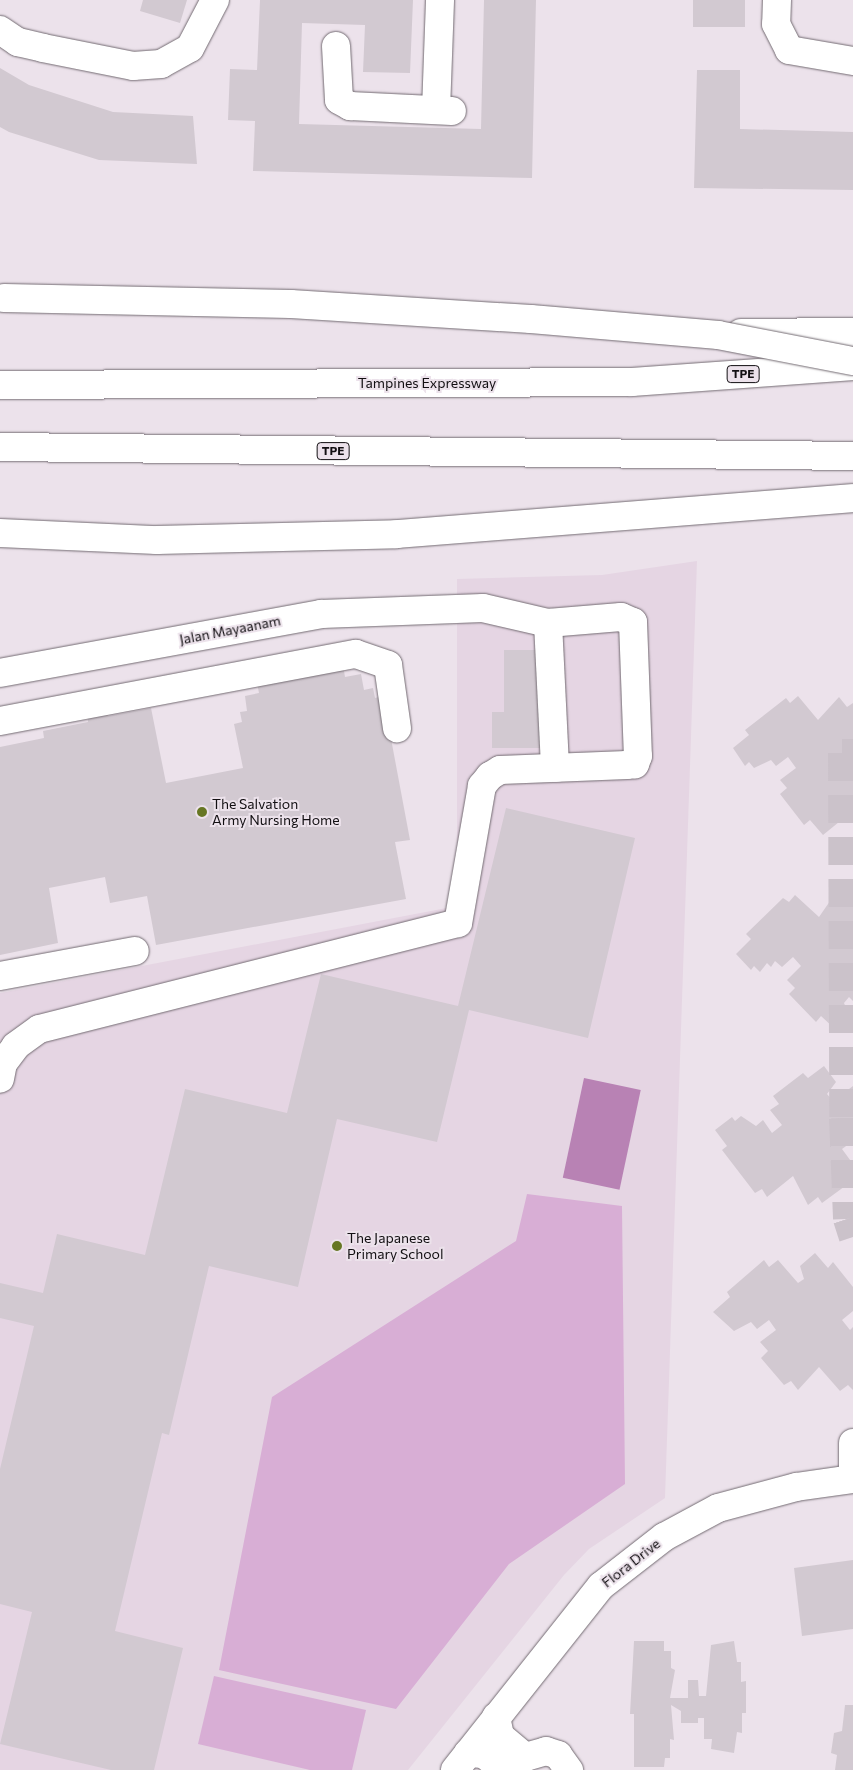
<!DOCTYPE html>
<style>
body{margin:0}
#map{position:relative;width:853px;height:1770px;overflow:hidden;background:#ece2eb;font-family:Commissioner,sans-serif}
div>[style]{position:absolute}
[style*='--x']{left:calc(var(--x)*1px);top:calc(var(--y)*1px);width:calc(var(--w)*1px);rotate:calc(var(--a)*1deg)}
.built>*{inset:0;background:#e5d5e3}
.green>*{inset:0;background:#d8aed5}
.water>*{inset:0;background:#b882b4;transform-origin:0 0}
.building>*{inset:0;background:#d2c9d1;transform-origin:0 0}
.minor-tunnel>*{height:28px;margin-top:-14px;transform-origin:0;background:repeating-linear-gradient(90deg,#cbc2ca 0 28px,transparent 0 42px)}
.roads{filter:drop-shadow(0 0 1px #736b72) drop-shadow(0 0 1px #736b72)}
.minor>*{height:28px;margin:-14px;padding:0 14px;transform-origin:14px;border-radius:14px;background:#fff}
.highway>*{height:28px;margin:-14px;padding:0 14px;transform-origin:14px;border-radius:14px;background:#fff}
.bridges{filter:drop-shadow(0 0 1px #736b72) drop-shadow(0 0 1px #736b72)}
.highway-bridge>*{height:28px;margin:-14px;padding:0 14px;transform-origin:14px;border-radius:14px;background:#fff}
.dots>*{width:14px;height:14px;translate:-50% -50%;box-sizing:border-box;border:2px solid #ece2eb;border-radius:50%}
span{translate:-50% -50%;white-space:nowrap;text-align:center;line-height:1.15;-webkit-text-stroke:4px #ece2eb;paint-order:stroke}
.shield-label span{padding:1px 4px;background:#ece2eb;border:1px solid;border-radius:4px;-webkit-text-stroke-width:0}
.shield-label{font-size:12px;color:#120f12;font-weight:700}
.street-label{font-size:14px;color:#120f12}
.poi-label{font-size:14px;color:#120f12}
.left{translate:0 -50%;text-align:left}
</style>
<div id="map">
<div class="built">
<i style="clip-path:polygon(697px 561px,665px 1498px,589px 1549px,564px 1575px,408px 1770px,0 1770px,0 993px,457px 906px,457px 579px,602px 575px)"></i>
</div>
<div class="green">
<i style="clip-path:polygon(527px 1194px,622px 1206px,625px 1484px,509px 1564px,396px 1709px,219px 1670px,272px 1397px,516px 1241px)"></i>
<i style="clip-path:polygon(214px 1676px,366px 1710px,352px 1770px,310px 1770px,198px 1744px)"></i>
</div>
<div class="water">
<i style="left:584px;top:1078px;width:58px;height:102px;rotate:12deg"></i>
</div>
<div class="building">
<i style="clip-path:polygon(143px 0,187px 0,180px 23px,140px 11px)"></i>
<i style="clip-path:polygon(260px 0,413px 0,410px 73px,363px 72px,365px 25px,302px 23px,299px 124px,481px 129px,484px 0,536px 0,532px 178px,253px 171px,255px 121px,228px 120px,230px 69px,257px 70px)"></i>
<i style="left:693px;top:0;width:52px;height:27px"></i>
<i style="clip-path:polygon(0 68px,29px 85px,113px 112px,193px 116px,197px 164px,99px 160px,9px 132px,0 127px)"></i>
<i style="clip-path:polygon(697px 70px,740px 70px,740px 129px,853px 132px,853px 190px,694px 188px)"></i>
<i style="clip-path:polygon(504px 650px,543px 650px,543px 748px,492px 748px,492px 712px,504px 712px)"></i>
<i style="clip-path:polygon(342px 659px,345px 677px,361px 674px,364px 690px,373px 688px,375px 698px,383px 696px,410px 840px,395px 842px,406px 899px,156px 945px,147px 896px,110px 903px,105px 877px,49px 888px,58px 943px,0 955px,0 747px,44px 738px,43px 731px,88px 722px,87px 710px,106px 706px,108px 716px,151px 708px,166px 783px,243px 768px,234px 724px,242px 722px,240px 712px,247px 711px,245px 696px,259px 693px,256px 677px)"></i>
<i style="clip-path:polygon(798px 696px,818px 720px,839px 697px,847px 707px,853px 703px,853px 820px,840px 804px,834px 809px,839px 822px,823px 835px,810px 820px,804px 825px,780px 794px,787px 788px,780px 780px,796px 768px,788px 757px,776px 766px,771px 760px,754px 768px,749px 762px,745px 766px,733px 748px,749px 735px,745px 730px,786px 698px,790px 703px)"></i>
<i style="clip-path:polygon(506px 808px,635px 838px,588px 1038px,469px 1010px,437px 1142px,337px 1119px,298px 1287px,209px 1266px,169px 1435px,162px 1433px,115px 1631px,183px 1648px,154px 1770px,111px 1770px,0 1744px,32px 1612px,0 1604px,0 1469px,34px 1326px,0 1318px,0 1283px,43px 1293px,57px 1234px,145px 1255px,185px 1089px,287px 1113px,321px 974px,458px 1006px)"></i>
<i style="clip-path:polygon(837px 891px,846px 900px,853px 896px,853px 1001px,849px 997px,844px 1003px,849px 1015px,835px 1029px,821px 1016px,816px 1022px,789px 994px,795px 988px,787px 980px,801px 966px,793px 957px,782px 967px,775px 961px,771px 967px,767px 963px,760px 972px,754px 966px,751px 970px,736px 954px,751px 939px,746px 934px,783px 898px,789px 902px,795px 895px,819px 917px)"></i>
<i style="clip-path:polygon(824px 1066px,836px 1082px,827px 1094px,833px 1101px,853px 1086px,853px 1141px,842px 1149px,853px 1164px,845px 1172px,852px 1181px,822px 1203px,818px 1197px,808px 1205px,793px 1176px,767px 1197px,762px 1189px,755px 1193px,722px 1150px,727px 1146px,715px 1130px,732px 1117px,735px 1121px,741px 1116px,756px 1126px,763px 1120px,772px 1133px,782px 1125px,770px 1110px,779px 1104px,773px 1096px,803px 1073px,808px 1078px)"></i>
<i style="clip-path:polygon(815px 1253px,828px 1268px,833px 1262px,853px 1287px,853px 1311px,842px 1320px,850px 1330px,853px 1327px,853px 1390px,848px 1385px,840px 1391px,819px 1367px,798px 1390px,791px 1381px,784px 1385px,761px 1358px,768px 1351px,760px 1342px,776px 1330px,769px 1320px,757px 1329px,751px 1322px,734px 1331px,713px 1312px,730px 1297px,727px 1292px,764px 1260px,769px 1267px,778px 1260px,798px 1283px,804px 1279px,800px 1266px)"></i>
<i style="clip-path:polygon(853px 1560px,853px 1629px,802px 1636px,794px 1568px)"></i>
<i style="clip-path:polygon(634px 1641px,664px 1641px,664px 1651px,671px 1651px,671px 1668px,675px 1670px,670px 1698px,688px 1698px,688px 1680px,698px 1680px,699px 1696px,706px 1696px,711px 1645px,734px 1641px,737px 1662px,741px 1662px,741px 1682px,746px 1681px,746px 1713px,742px 1713px,742px 1733px,737px 1732px,734px 1753px,711px 1749px,712px 1739px,704px 1739px,704px 1718px,698px 1718px,698px 1723px,681px 1723px,681px 1711px,671px 1705px,674px 1740px,670px 1739px,670px 1758px,665px 1758px,664px 1767px,634px 1767px,634px 1714px,630px 1714px)"></i>
<i style="clip-path:polygon(845px 1705px,853px 1705px,853px 1770px,835px 1770px,837px 1755px,831px 1753px,834px 1733px,842px 1731px)"></i>
</div>
<div class="minor-tunnel">
<i style="--x:853;--y:753;--w:11;--a:180"></i>
<i style="--x:842;--y:753;--w:365;--a:89.8"></i>
<i style="--x:843;--y:1118;--w:101;--a:87.7"></i>
<i style="--x:847;--y:1219;--w:19;--a:72"></i>
</div>
<div class="roads">
<div class="minor">
<i style="--x:777;--y:0;--w:24;--a:92"></i>
<i style="--x:776;--y:24;--w:29;--a:63"></i>
<i style="--x:789;--y:50;--w:65;--a:9.8"></i>
<i style="--x:0;--y:30;--w:22;--a:34"></i>
<i style="--x:18;--y:42;--w:26;--a:13"></i>
<i style="--x:43;--y:48;--w:92;--a:11.3"></i>
<i style="--x:133;--y:66;--w:28;--a:-4"></i>
<i style="--x:161;--y:64;--w:33;--a:-29"></i>
<i style="--x:190;--y:48;--w:54;--a:-62.5"></i>
<i style="--x:336;--y:46;--w:54;--a:86.8"></i>
<i style="--x:339;--y:100;--w:13;--a:29"></i>
<i style="--x:350;--y:106;--w:102;--a:2.8"></i>
<i style="--x:436;--y:110;--w:110;--a:-87.9"></i>
<i style="--x:548;--y:623;--w:145;--a:87.2"></i>
<i style="--x:0;--y:673;--w:326;--a:-10.4"></i>
<i style="--x:321;--y:614;--w:162;--a:-2.1"></i>
<i style="--x:483;--y:608;--w:67;--a:13"></i>
<i style="--x:548;--y:623;--w:73;--a:-4.7"></i>
<i style="--x:621;--y:617;--w:13;--a:23"></i>
<i style="--x:633;--y:622;--w:134;--a:87.9"></i>
<i style="--x:638;--y:756;--w:9;--a:111"></i>
<i style="--x:635;--y:764;--w:8;--a:173"></i>
<i style="--x:627;--y:765;--w:127;--a:177.7"></i>
<i style="--x:500;--y:770;--w:12;--a:149"></i>
<i style="--x:490;--y:776;--w:13;--a:129"></i>
<i style="--x:482;--y:786;--w:139;--a:99.9"></i>
<i style="--x:458;--y:923;--w:432;--a:165.8"></i>
<i style="--x:39;--y:1029;--w:29;--a:144"></i>
<i style="--x:16;--y:1046;--w:21;--a:127"></i>
<i style="--x:3;--y:1063;--w:16;--a:101"></i>
<i style="--x:0;--y:721;--w:362;--a:-10.7"></i>
<i style="--x:356;--y:654;--w:34;--a:19"></i>
<i style="--x:388;--y:665;--w:64;--a:81.9"></i>
<i style="--x:0;--y:976;--w:137;--a:-10.5"></i>
<i style="--x:853;--y:1443;--w:28;--a:90"></i>
<i style="--x:496;--y:1717;--w:19;--a:78"></i>
<i style="--x:500;--y:1736;--w:33;--a:40"></i>
<i style="--x:468;--y:1753;--w:16;--a:4"></i>
<i style="--x:484;--y:1754;--w:25;--a:40"></i>
<i style="--x:455;--y:1770;--w:235;--a:-51.6"></i>
<i style="--x:601;--y:1586;--w:80;--a:-37.9"></i>
<i style="--x:664;--y:1537;--w:61;--a:-28.2"></i>
<i style="--x:718;--y:1508;--w:81;--a:-15.1"></i>
<i style="--x:796;--y:1487;--w:58;--a:-8"></i>
<i style="--x:514;--y:1770;--w:14;--a:-56"></i>
<i style="--x:522;--y:1758;--w:25;--a:-16"></i>
<i style="--x:546;--y:1751;--w:13;--a:18"></i>
<i style="--x:558;--y:1755;--w:19;--a:54"></i>
</div>
<div class="highway">
<i style="--x:741;--y:333;--w:112;--a:-0.5"></i>
<i style="--x:0;--y:385;--w:632;--a:-0.27"></i>
<i style="--x:632;--y:382;--w:222;--a:-4.1"></i>
<i style="--x:0;--y:447;--w:853;--a:0.6"></i>
<i style="--x:0;--y:533;--w:157;--a:2.6"></i>
<i style="--x:157;--y:540;--w:240;--a:-1.4"></i>
<i style="--x:397;--y:534;--w:457;--a:-4.5"></i>
</div>
</div>
<div class="bridges">
<div class="highway-bridge">
<i style="--x:4;--y:298;--w:287;--a:1.2"></i>
<i style="--x:291;--y:304;--w:240;--a:3.6"></i>
<i style="--x:531;--y:319;--w:188;--a:4.9"></i>
<i style="--x:718;--y:335;--w:137;--a:10.9"></i>
</div>
</div>
<div class="dots">
<i style="left:202px;top:812px;background:#667623"></i>
<i style="left:337px;top:1246px;background:#667623"></i>
</div>
<div class="shield-label">
<span style="left:743px;top:374px">TPE</span>
<span style="left:333px;top:451px">TPE</span>
</div>
<div class="street-label">
<span style="left:427px;top:383px">Tampines Expressway</span>
<span style="left:230px;top:630px;rotate:-11deg">Jalan Mayaanam</span>
<span style="left:631px;top:1563px;rotate:-38deg">Flora Drive</span>
</div>
<div class="poi-label">
<span class="left" style="left:212px;top:812px">The Salvation<br>Army Nursing Home</span>
<span class="left" style="left:347px;top:1246px">The Japanese<br>Primary School</span>
</div>
</div>
